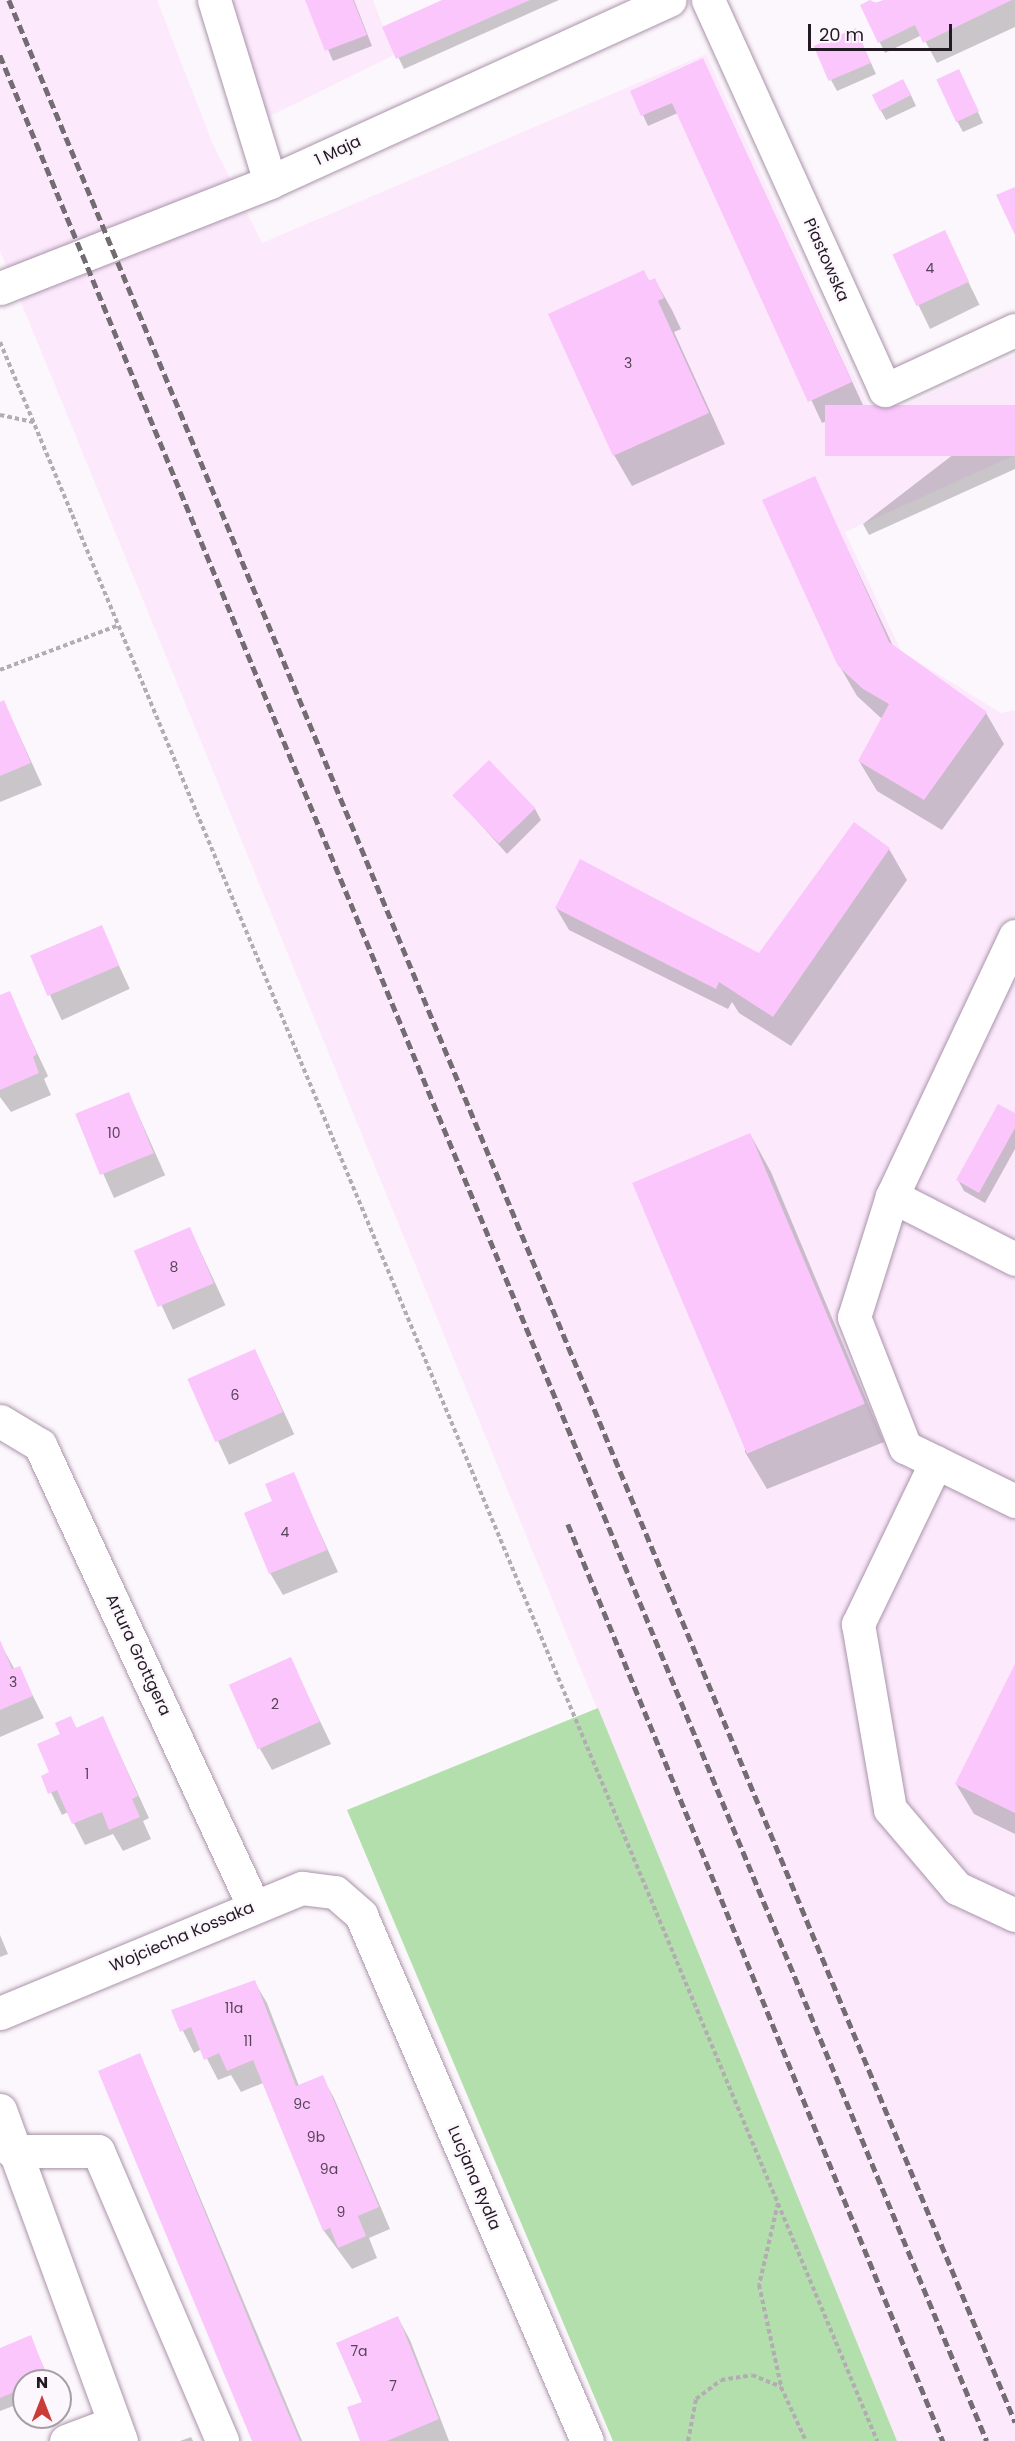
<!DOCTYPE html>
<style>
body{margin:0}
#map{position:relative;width:1015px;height:2441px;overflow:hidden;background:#fcf7fc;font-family:Poppins,sans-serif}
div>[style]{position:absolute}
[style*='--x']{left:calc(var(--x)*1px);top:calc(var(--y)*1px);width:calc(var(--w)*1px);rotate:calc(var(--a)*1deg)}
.built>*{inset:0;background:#fceafc}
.green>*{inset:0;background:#b2dfab}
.shadow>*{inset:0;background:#0003;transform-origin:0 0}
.building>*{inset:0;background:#fac6fb;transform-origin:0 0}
.path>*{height:4px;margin-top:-2px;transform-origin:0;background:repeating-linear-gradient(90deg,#b3acb3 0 4.5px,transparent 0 7.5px)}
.roads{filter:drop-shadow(0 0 2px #aa94ab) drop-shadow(0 0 2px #aa94ab)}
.minor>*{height:33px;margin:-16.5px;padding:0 16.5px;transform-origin:16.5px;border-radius:16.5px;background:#fff}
.rail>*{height:4.5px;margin-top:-2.25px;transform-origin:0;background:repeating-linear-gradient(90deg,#736c73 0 9px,transparent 0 13.5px)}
span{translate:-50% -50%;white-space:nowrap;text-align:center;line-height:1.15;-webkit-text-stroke:4.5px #fcf7fc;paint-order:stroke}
.number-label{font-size:14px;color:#584458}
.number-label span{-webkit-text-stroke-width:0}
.street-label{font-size:16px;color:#221922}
.north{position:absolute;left:12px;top:2369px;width:60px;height:60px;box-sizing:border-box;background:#fcf7fc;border:2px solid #a59ea5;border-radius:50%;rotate:0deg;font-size:16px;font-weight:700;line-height:24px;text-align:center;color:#221922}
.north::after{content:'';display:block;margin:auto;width:21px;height:27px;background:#ca3c38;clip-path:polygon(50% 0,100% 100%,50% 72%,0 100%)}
.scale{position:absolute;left:808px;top:24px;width:144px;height:27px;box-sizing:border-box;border:3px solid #221922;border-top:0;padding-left:8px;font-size:18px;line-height:21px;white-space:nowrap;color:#221922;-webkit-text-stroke:4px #fcf7fc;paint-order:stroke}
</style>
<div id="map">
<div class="built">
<i style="clip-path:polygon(0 0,157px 0,212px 142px,262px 243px,706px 54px,874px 420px,1015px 355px,1015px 455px,845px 532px,901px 651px,1001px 713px,1015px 710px,1015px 2441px,897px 2441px,0 251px)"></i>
<i style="clip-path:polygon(205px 0,373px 0,394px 55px,240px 131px)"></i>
</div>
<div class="green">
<i style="clip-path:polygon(598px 1708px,748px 2074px,897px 2441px,613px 2441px,347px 1810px)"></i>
</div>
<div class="shadow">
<i style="clip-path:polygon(307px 0,354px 0,372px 46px,333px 61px)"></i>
<i style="clip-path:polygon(447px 0,559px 0,404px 69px,384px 28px)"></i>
<i style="clip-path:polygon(887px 0,1015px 0,1015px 27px,937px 63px,922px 35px,885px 53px,862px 6px)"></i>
<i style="clip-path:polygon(861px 41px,876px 74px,837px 91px,831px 80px)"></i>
<i style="clip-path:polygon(964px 82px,983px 123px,963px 132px,957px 121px)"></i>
<i style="clip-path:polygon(632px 91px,720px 96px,863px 405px,822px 423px,678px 113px,648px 126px)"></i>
<i style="clip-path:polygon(909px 91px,916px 106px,886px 120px,880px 109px)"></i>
<i style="left:944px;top:232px;width:81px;height:55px;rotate:64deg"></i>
<i style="clip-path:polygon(644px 272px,650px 282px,655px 280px,672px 310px,681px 329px,674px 332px,725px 444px,632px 486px,614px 455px)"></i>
<i style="clip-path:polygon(1015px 407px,1015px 469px,869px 535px,863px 524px)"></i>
<i style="clip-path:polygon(814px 478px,894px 648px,986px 713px,1004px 744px,942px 830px,877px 791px,859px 761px,882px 719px,857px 696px,839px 665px)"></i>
<i style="clip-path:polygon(4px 702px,42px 785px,0 802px,0 703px)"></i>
<i style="clip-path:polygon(455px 796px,535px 809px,541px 820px,507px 854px)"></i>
<i style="clip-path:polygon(889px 849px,907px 880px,791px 1046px,739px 1013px,732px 1002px,728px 1009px,569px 930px,556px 908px,581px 861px,759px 955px)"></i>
<i style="left:101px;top:927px;width:68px;height:75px;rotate:65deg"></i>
<i style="clip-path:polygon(9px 993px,48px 1076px,44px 1079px,51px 1095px,11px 1112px,0 1097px,0 997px)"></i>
<i style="left:129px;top:1094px;width:89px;height:56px;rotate:66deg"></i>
<i style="clip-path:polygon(1015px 1115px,1015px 1149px,985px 1203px,964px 1191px,958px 1180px)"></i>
<i style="clip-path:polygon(750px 1134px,771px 1172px,884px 1442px,767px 1489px,745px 1452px)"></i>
<i style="left:190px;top:1229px;width:84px;height:58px;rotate:65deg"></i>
<i style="left:255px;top:1350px;width:93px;height:72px;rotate:65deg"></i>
<i style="clip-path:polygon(293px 1474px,338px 1572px,283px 1595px,270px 1573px,273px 1502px)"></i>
<i style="clip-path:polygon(0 1643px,15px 1670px,19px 1668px,44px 1718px,0 1737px)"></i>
<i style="clip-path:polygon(290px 1659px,331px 1744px,272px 1770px,260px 1749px)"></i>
<i style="clip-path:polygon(1015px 1668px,1015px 1834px,974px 1814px,956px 1784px)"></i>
<i style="clip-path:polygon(71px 1718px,77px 1729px,103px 1718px,149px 1818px,143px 1821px,151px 1839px,123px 1851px,113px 1834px,85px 1845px,68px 1812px,62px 1815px,43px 1776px,51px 1773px)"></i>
<i style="clip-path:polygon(0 1935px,8px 1954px,0 1957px)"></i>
<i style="clip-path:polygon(254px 1981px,267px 2003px,299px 2086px,322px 2077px,334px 2098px,390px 2229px,369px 2238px,377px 2258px,352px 2269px,324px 2231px,263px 2083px,241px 2092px,231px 2075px,218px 2080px,202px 2049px,194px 2053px,173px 2011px)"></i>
<i style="clip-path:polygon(145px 2066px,302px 2441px,254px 2441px)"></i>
<i style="clip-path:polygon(398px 2318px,410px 2340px,449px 2441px,362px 2441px,364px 2403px)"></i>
<i style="clip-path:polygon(30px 2337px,50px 2381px,24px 2381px,24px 2402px,0 2411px,0 2349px)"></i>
<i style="clip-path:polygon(191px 2437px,193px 2441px,180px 2441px)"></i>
</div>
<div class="building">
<i style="clip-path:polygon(305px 0,353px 0,367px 35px,325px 51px)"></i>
<i style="clip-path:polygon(442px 0,530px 0,396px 59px,382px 27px)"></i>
<i style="clip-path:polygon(870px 0,876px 3px,883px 0,1012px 0,923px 43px,915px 25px,878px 43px,860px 5px)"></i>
<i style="left:856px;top:28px;width:38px;height:46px;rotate:67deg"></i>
<i style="clip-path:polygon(703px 58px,852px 382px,808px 402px,672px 103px,641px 116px,630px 91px)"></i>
<i style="left:959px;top:69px;width:47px;height:25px;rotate:65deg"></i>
<i style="left:903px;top:79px;width:18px;height:35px;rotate:63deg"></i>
<i style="clip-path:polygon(1015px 187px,1015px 235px,996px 195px)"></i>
<i style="left:945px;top:230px;width:57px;height:58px;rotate:65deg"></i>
<i style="clip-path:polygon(644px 270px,649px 281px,655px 278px,664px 298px,658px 301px,709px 413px,613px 456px,548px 314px)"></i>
<i style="left:1015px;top:405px;width:51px;height:190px;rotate:90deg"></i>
<i style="clip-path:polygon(815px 476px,889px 642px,987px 712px,924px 800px,858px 761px,889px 704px,863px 689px,838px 666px,762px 500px)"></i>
<i style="clip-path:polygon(4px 700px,31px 763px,0 776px,0 702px)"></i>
<i style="left:489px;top:760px;width:67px;height:51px;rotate:46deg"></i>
<i style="clip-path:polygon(854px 822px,890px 848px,773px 1017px,719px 982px,716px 989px,555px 908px,580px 859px,759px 953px)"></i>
<i style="left:102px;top:925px;width:44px;height:78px;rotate:67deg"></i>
<i style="clip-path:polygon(10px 991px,37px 1054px,33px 1057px,39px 1073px,0 1090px,0 995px)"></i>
<i style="left:129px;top:1092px;width:66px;height:58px;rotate:68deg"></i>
<i style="clip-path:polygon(998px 1104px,1015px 1113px,1015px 1128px,979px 1193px,956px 1180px)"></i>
<i style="left:750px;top:1133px;width:294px;height:128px;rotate:67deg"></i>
<i style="left:190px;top:1227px;width:61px;height:61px;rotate:67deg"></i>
<i style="left:255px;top:1349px;width:69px;height:74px;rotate:66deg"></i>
<i style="clip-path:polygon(294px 1472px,327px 1550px,269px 1574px,244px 1513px,272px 1501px,265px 1484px)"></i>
<i style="clip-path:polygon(0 1640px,12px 1669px,20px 1666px,33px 1696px,0 1710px)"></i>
<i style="left:291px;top:1657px;width:71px;height:68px;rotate:66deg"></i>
<i style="clip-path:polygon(1015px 1664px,1015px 1813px,955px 1784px)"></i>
<i style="clip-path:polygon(71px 1716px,76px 1728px,103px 1716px,138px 1796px,132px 1799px,140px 1817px,109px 1830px,102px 1812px,72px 1824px,57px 1790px,48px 1794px,41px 1776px,49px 1772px,37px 1744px,60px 1734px,55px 1723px)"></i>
<i style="clip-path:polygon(255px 1980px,296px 2086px,323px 2075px,379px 2207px,358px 2216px,366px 2236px,338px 2248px,330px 2228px,323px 2231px,253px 2060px,227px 2071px,219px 2053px,204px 2060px,191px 2027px,180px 2032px,171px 2010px)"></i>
<i style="clip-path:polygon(140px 2053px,255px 2335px,300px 2441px,252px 2441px,120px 2124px,98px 2071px)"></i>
<i style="clip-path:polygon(398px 2316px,439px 2419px,387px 2441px,360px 2441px,347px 2407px,362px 2402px,336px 2343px)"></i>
<i style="clip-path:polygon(31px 2335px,48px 2379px,24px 2381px,24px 2388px,0 2398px,0 2348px)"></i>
</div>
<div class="path">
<i style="--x:0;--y:342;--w:2275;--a:67.32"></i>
<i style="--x:0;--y:415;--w:35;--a:12"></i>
<i style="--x:0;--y:670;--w:127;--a:-20.7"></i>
<i style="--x:778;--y:2203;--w:84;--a:103"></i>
<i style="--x:759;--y:2285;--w:103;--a:77.7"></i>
<i style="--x:688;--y:2441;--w:43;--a:-79.2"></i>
<i style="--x:696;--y:2399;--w:31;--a:-37"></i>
<i style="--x:721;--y:2380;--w:31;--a:-9"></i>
<i style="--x:752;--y:2375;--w:31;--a:22"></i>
<i style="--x:781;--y:2387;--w:60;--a:65.2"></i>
</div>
<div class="roads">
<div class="minor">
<i style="--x:214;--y:0;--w:190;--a:72.9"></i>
<i style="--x:708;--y:0;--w:428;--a:65.6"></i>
<i style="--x:885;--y:390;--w:143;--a:-24.8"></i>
<i style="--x:0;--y:288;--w:290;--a:-21.4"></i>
<i style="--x:270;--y:182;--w:439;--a:-24.5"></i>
<i style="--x:1015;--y:936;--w:288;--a:115.3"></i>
<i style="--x:892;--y:1196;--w:127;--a:107.4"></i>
<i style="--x:854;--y:1317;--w:140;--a:68.6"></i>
<i style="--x:905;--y:1447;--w:123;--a:26.1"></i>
<i style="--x:892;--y:1196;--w:138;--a:27.1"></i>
<i style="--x:0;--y:1421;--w:47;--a:31"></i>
<i style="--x:40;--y:1445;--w:509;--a:65.15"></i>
<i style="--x:936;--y:1462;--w:180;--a:115.7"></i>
<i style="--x:858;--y:1624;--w:188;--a:80.2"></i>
<i style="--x:890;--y:1809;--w:104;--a:49.7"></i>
<i style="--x:957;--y:1888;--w:64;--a:25"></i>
<i style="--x:0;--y:2013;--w:327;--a:-22.5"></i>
<i style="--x:302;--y:1888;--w:33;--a:7"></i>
<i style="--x:335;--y:1892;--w:35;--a:41"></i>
<i style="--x:361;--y:1915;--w:572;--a:66.75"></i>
<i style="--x:0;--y:2110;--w:352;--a:69.9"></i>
<i style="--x:12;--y:2151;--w:86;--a:0"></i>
<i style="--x:98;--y:2151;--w:315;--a:66.8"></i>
<i style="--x:66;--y:2441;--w:51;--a:-20.6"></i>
</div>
</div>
<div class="rail">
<i style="--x:9;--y:0;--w:2623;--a:67.44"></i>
<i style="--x:0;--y:55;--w:2582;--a:67.53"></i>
<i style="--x:568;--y:1524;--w:991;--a:67.76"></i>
</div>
<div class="number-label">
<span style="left:930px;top:268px">4</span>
<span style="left:628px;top:363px">3</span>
<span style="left:114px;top:1133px">10</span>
<span style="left:174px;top:1267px">8</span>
<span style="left:235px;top:1395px">6</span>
<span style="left:285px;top:1532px">4</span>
<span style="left:13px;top:1682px">3</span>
<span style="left:275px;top:1704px">2</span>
<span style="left:87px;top:1774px">1</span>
<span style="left:234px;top:2008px">11a</span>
<span style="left:248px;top:2041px">11</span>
<span style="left:302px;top:2104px">9c</span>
<span style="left:316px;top:2137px">9b</span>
<span style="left:329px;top:2169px">9a</span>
<span style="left:341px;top:2212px">9</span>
<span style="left:359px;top:2351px">7a</span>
<span style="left:393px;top:2386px">7</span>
</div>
<div class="street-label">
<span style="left:338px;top:151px;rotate:-25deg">1 Maja</span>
<span style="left:826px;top:260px;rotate:66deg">Piastowska</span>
<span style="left:138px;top:1655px;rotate:65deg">Artura Grottgera</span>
<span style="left:182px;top:1937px;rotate:-23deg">Wojciecha Kossaka</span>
<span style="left:474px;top:2178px;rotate:67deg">Lucjana Rydla</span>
</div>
<div class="north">N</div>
<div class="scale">20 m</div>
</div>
